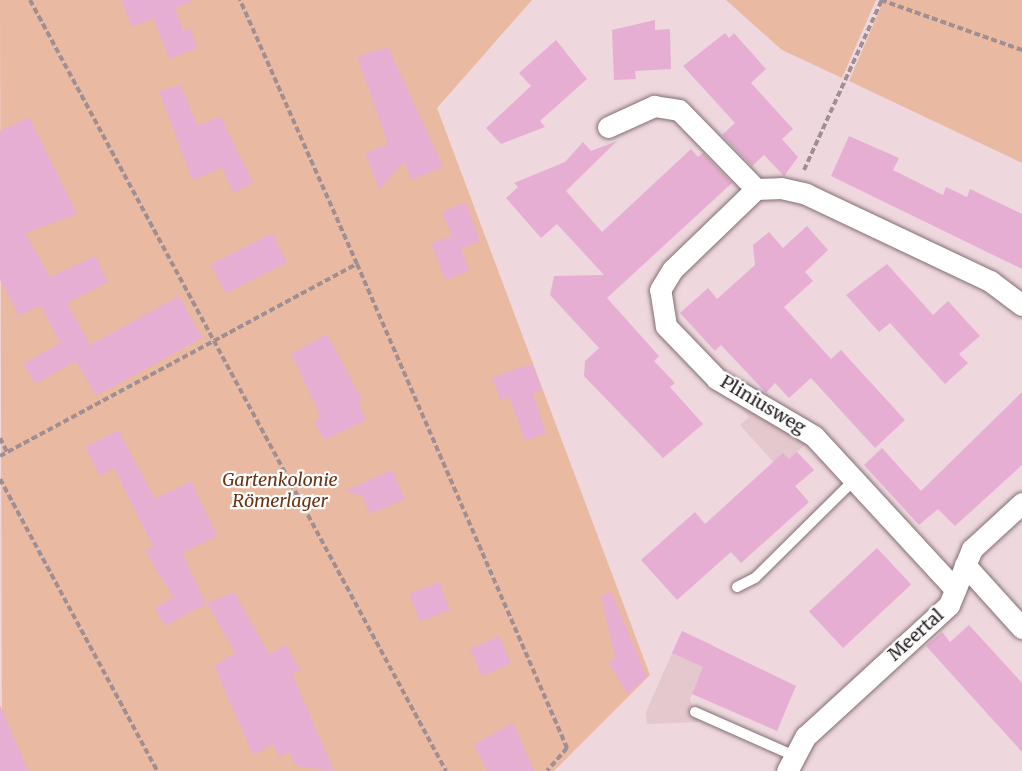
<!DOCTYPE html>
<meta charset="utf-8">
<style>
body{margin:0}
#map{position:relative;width:1022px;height:771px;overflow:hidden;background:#eed8dd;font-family:Merriweather,serif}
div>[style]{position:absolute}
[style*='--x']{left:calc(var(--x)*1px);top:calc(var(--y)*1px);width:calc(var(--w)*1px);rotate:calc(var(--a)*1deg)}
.built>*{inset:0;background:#e4c8cd}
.green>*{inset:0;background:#eab9a1}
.building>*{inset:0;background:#e7aed3;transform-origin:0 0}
.path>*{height:4px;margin-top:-2px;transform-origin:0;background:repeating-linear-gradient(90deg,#9f8e92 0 6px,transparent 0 9px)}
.roads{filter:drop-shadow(0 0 2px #816e72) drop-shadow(0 0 2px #816e72)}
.lane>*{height:10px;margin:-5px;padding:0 5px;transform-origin:5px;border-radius:5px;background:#fff}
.street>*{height:21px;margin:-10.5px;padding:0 10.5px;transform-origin:10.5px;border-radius:10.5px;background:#fff}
span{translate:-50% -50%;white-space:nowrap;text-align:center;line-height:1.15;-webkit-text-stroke:4.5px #fff;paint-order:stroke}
.street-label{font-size:18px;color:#241c1e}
.park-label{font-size:18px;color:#6a3313;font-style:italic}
</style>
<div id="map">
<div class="built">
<i style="clip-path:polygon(740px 407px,807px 443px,797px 452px,814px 470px,795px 486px,740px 425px,749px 417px)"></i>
<i style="clip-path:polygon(682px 631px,713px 645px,690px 699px,698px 722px,647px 724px,646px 712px)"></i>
</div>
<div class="green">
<i style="clip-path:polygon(0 0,532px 0,437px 108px,650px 675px,554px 771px,2px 771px)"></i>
<i style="clip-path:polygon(726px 0,876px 0,842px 78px,782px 50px)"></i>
<i style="clip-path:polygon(884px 0,1022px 0,1022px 163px,849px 81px)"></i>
</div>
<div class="building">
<i style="clip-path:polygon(121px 0,194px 0,175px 8px,183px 31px,190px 28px,197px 48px,169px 59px,153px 18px,132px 27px)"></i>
<i style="clip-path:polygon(655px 20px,655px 30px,670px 29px,671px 69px,635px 71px,636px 79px,614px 80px,612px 30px)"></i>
<i style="clip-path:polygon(725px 33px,729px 38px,734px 33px,766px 69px,751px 83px,793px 129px,782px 139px,798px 157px,784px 176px,764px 155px,752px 166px,722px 135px,735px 123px,683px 66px)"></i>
<i style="clip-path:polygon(556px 40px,587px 79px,540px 121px,545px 127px,501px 144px,486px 128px,531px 86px,519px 73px)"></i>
<i style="clip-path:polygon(388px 47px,443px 167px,411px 180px,404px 162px,379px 189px,365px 153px,388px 144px,357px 57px)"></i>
<i style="clip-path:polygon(180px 85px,198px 126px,220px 116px,253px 183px,233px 193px,222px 168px,192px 180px,159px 91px)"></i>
<i style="clip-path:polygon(29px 117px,77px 214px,25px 233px,50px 277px,95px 256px,108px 282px,67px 303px,90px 345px,179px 296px,202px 338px,96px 396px,76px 361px,35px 384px,23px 364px,60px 343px,40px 305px,19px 316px,0 280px,0 131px)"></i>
<i style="clip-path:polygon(849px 136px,899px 158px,893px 170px,943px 195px,946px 187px,967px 197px,970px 189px,1022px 214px,1022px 269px,831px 176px)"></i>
<i style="clip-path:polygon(617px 141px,566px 191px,602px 232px,691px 149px,698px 157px,703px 153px,732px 183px,607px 298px,659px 356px,654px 361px,675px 383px,670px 387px,703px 424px,663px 458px,584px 376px,585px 361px,599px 348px,550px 295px,554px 276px,604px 275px,557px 224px,541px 238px,506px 198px,518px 187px,514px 183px,565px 162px,583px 142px,591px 151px)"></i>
<i style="clip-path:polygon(465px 202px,480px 241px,461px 248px,469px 271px,445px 280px,431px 243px,452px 236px,442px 212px)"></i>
<i style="clip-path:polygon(807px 226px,828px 250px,805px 272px,813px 281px,784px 307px,831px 359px,841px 350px,905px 420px,875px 448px,811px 378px,789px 398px,775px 383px,766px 393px,721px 345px,715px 351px,680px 313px,708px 288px,717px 299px,755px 265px,753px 245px,769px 232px,783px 248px)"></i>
<i style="left:272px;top:233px;width:33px;height:69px;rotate:63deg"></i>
<i style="clip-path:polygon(887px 264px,933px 315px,948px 301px,980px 336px,959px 354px,968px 363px,945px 384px,890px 323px,879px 332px,846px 295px)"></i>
<i style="clip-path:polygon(327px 334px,362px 400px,358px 402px,366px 420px,324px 440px,314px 421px,321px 417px,291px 354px)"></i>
<i style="clip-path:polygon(524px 366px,533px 366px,542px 390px,533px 394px,546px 433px,525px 441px,509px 397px,500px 400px,492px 378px)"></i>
<i style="clip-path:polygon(1022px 392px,1022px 465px,955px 526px,938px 509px,919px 525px,864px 465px,882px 448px,921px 491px)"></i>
<i style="clip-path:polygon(118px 430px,155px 499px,191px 481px,217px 536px,182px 553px,206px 604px,165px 626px,155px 608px,173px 597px,145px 551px,153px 547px,114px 468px,100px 476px,85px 447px)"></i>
<i style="clip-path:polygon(797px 452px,814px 470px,795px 486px,809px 502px,741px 563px,731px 552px,677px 600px,641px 560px,695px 512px,705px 524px,783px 453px,789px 459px)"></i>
<i style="clip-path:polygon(392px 470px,405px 499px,370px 514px,362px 496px,345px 491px)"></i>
<i style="left:877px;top:548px;width:50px;height:93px;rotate:47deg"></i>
<i style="left:439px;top:582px;width:30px;height:32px;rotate:69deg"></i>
<i style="clip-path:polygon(234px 592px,269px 654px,286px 645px,300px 670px,292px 674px,334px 771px,296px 766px,289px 752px,280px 757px,272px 744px,253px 755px,214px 666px,235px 653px,207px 603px)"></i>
<i style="clip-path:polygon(611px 592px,647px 677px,627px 694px,608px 662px,615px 658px,601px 595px)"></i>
<i style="clip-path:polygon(969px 625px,1022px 683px,1022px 752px,926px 646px,942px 632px,950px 642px)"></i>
<i style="clip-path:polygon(682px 631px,796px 686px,777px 731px,692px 694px,703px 667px,672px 653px)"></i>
<i style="left:499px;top:636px;width:30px;height:32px;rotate:66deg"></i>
<i style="clip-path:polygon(0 705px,28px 771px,0 771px)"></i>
<i style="clip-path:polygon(513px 723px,534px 771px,487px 771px,474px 744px)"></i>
</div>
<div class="path">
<i style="--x:30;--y:0;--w:876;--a:61.65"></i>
<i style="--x:881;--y:0;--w:150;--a:19.5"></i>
<i style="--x:804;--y:170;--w:187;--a:-65.4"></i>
<i style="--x:357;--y:264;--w:528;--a:66.54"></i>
<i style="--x:567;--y:748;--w:30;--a:131"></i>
<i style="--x:0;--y:438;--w:16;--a:63"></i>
<i style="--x:0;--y:456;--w:405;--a:-28.3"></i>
<i style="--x:357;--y:264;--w:289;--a:-113.9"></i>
<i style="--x:0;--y:479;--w:332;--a:61.7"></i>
</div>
<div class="roads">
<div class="lane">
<i style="--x:737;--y:587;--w:20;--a:-27"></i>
<i style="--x:755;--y:578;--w:141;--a:-44.7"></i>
<i style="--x:695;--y:712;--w:106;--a:23.9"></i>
</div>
<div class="street">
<i style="--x:608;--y:127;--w:51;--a:-24.5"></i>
<i style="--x:654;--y:106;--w:25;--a:9"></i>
<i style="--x:679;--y:110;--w:110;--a:45.7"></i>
<i style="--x:965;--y:565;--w:85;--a:47.9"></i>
<i style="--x:955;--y:589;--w:208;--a:-132.7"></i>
<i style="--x:814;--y:436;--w:113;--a:-149.6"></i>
<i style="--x:717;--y:379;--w:74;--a:-133.9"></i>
<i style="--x:666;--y:326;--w:36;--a:-99"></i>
<i style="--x:660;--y:290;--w:23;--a:-59"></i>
<i style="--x:672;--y:270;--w:117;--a:-44"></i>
<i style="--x:756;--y:189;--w:25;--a:-2"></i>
<i style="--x:781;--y:188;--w:26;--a:13"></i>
<i style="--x:806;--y:194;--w:204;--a:25.3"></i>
<i style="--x:990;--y:281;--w:40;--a:37"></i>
<i style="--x:787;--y:771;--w:40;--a:-62"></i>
<i style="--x:806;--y:736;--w:194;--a:-42.5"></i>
<i style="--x:949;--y:605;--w:61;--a:-67.7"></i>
<i style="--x:972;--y:549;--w:68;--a:-42.6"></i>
</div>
</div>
<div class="street-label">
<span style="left:763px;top:405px;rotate:31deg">Pliniusweg</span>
<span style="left:916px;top:635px;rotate:-42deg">Meertal</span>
</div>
<div class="park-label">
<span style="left:280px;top:491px">Gartenkolonie<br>Römerlager</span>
</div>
</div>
